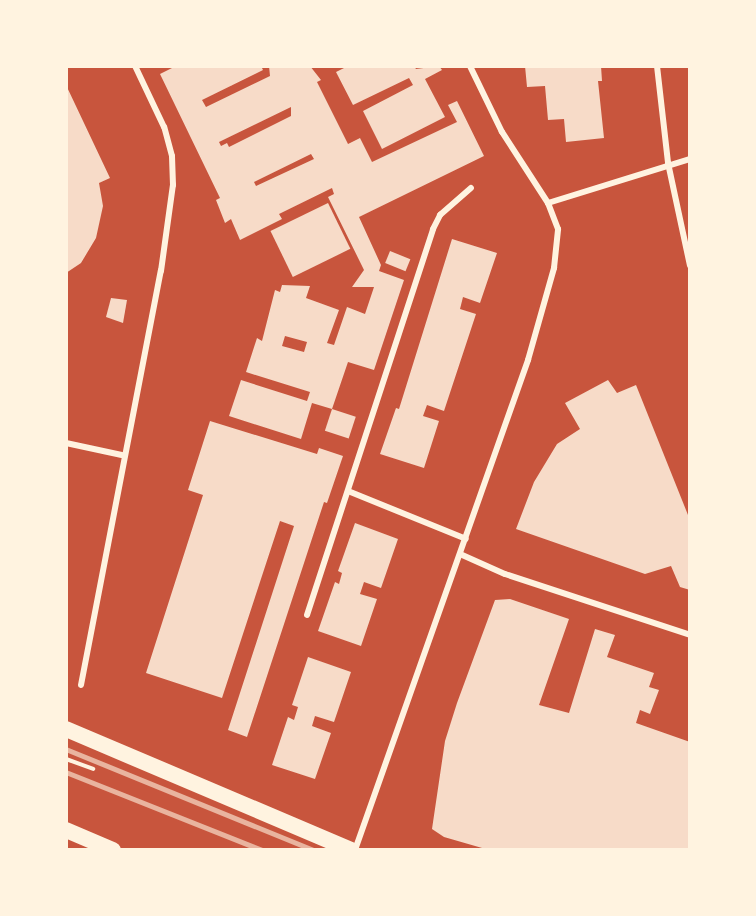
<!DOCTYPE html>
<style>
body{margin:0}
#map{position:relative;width:756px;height:916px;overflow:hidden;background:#c8553d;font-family:"Golos Text",sans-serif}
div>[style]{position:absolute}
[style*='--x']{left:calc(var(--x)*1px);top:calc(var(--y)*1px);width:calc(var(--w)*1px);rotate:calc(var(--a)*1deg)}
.building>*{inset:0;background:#f7dbc8;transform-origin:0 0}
.path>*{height:4px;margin:-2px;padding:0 2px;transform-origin:2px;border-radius:2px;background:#fff3e0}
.minor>*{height:6px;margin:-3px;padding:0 3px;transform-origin:3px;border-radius:3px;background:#fff3e0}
.trunk>*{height:16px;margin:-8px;padding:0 8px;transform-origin:8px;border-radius:8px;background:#fff3e0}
.rail>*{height:4.5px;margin:-2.25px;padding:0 2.25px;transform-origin:2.25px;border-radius:2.25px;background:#e9b49f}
span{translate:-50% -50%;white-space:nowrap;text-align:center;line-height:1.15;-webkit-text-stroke:6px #fff3e0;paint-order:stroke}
.frame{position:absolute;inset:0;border:68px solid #fff3e0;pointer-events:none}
</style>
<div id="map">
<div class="building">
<i style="clip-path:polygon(evenodd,176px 66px,261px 66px,263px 70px,202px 100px,206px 107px,270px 76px,269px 66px,310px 66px,321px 80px,317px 82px,348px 144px,360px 138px,372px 162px,457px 122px,448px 105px,457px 101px,484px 156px,359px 217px,381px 265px,379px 271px,404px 280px,374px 370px,348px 362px,332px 409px,312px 403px,301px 439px,229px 416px,241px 380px,307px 401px,310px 392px,246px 372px,257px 338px,262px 341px,275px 290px,280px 292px,282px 285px,310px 286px,306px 298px,339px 310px,327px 343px,334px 345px,347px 307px,365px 314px,374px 287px,352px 287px,364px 270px,328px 197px,334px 194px,332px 188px,279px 214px,282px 219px,240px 240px,231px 219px,225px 223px,216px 200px,220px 198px,160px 74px,176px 66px,291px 107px,291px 116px,229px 147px,227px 143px,221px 146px,219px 142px,291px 107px,176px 66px,311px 154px,314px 159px,256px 186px,254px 182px,311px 154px,176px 66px,285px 336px,307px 342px,304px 352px,282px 346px,285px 336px)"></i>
<i style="clip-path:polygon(348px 66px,414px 66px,416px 69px,439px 66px,442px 70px,425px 79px,445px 117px,382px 149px,363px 111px,413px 85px,409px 78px,353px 105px,336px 72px)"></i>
<i style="clip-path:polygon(525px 66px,601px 66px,602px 81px,598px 81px,604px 138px,566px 142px,564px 119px,548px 120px,545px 86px,527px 87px)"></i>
<i style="clip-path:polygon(66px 85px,110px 178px,99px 183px,103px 206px,96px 238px,81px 263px,66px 273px)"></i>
<i style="left:328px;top:203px;width:51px;height:64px;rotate:64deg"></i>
<i style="clip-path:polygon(452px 239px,497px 253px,480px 303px,463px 297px,460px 309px,476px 314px,444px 411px,427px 405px,423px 416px,439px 421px,424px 468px,380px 454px,396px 408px,399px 409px)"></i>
<i style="left:390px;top:251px;width:22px;height:13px;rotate:22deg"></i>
<i style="clip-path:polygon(111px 298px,127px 300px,123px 323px,106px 317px)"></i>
<i style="clip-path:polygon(608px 380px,617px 393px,636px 385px,690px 520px,690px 590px,680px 587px,671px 566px,645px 574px,516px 529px,534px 482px,557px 444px,580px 429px,565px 403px)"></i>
<i style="left:332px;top:409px;width:25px;height:23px;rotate:18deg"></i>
<i style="clip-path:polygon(210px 421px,317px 454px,319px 448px,343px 456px,327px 503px,324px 502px,247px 737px,228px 730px,294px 526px,280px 521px,222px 698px,146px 673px,203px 495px,188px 490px)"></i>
<i style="clip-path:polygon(355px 523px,398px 539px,381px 588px,364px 582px,360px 594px,377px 599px,361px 646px,318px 631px,335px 582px,339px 584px,342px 573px,338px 571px)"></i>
<i style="clip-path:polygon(510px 599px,569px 619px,539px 705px,569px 713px,595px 629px,615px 635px,607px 657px,654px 673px,649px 687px,659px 690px,650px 714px,640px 710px,636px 723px,690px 742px,690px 850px,489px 850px,444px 837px,432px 829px,445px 741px,457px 703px,495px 600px)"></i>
<i style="clip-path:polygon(308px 657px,351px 672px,334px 722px,315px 716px,312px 726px,331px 733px,315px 779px,272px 765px,288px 717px,294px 720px,298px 707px,292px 705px)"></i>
</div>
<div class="path">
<i style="--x:66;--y:759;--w:29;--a:20"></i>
</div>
<div class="minor">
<i style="--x:657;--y:66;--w:98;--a:83.5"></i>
<i style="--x:668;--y:163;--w:105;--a:77.9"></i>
<i style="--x:548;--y:203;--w:149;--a:-17.2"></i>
<i style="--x:66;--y:443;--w:57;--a:12.1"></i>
<i style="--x:348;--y:491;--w:127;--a:22.1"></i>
<i style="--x:460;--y:554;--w:49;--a:24"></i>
<i style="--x:505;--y:574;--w:195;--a:18.2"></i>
<i style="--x:307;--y:615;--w:406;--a:-71.9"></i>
<i style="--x:433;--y:229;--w:16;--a:-63"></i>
<i style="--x:440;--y:215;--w:41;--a:-41.1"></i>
<i style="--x:81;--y:685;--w:422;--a:-79.1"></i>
<i style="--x:161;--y:271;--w:87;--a:-82.1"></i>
<i style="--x:173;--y:185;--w:29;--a:-92"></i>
<i style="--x:172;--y:156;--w:30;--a:-105"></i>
<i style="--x:164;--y:127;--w:68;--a:-115.4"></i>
<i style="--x:355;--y:850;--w:520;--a:-70.55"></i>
<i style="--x:528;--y:360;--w:96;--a:-74.2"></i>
<i style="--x:554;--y:268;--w:39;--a:-84"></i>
<i style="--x:558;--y:229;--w:28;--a:-111"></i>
<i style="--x:548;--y:203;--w:85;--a:-122.9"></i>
<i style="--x:502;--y:132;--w:73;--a:-115.9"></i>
</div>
<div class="trunk">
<i style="--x:66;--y:729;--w:310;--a:23"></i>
<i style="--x:66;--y:830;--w:51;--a:23.1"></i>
</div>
<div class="rail">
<i style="--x:66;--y:749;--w:267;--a:22.2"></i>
<i style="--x:66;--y:772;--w:211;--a:21.7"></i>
</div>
<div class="frame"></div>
</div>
